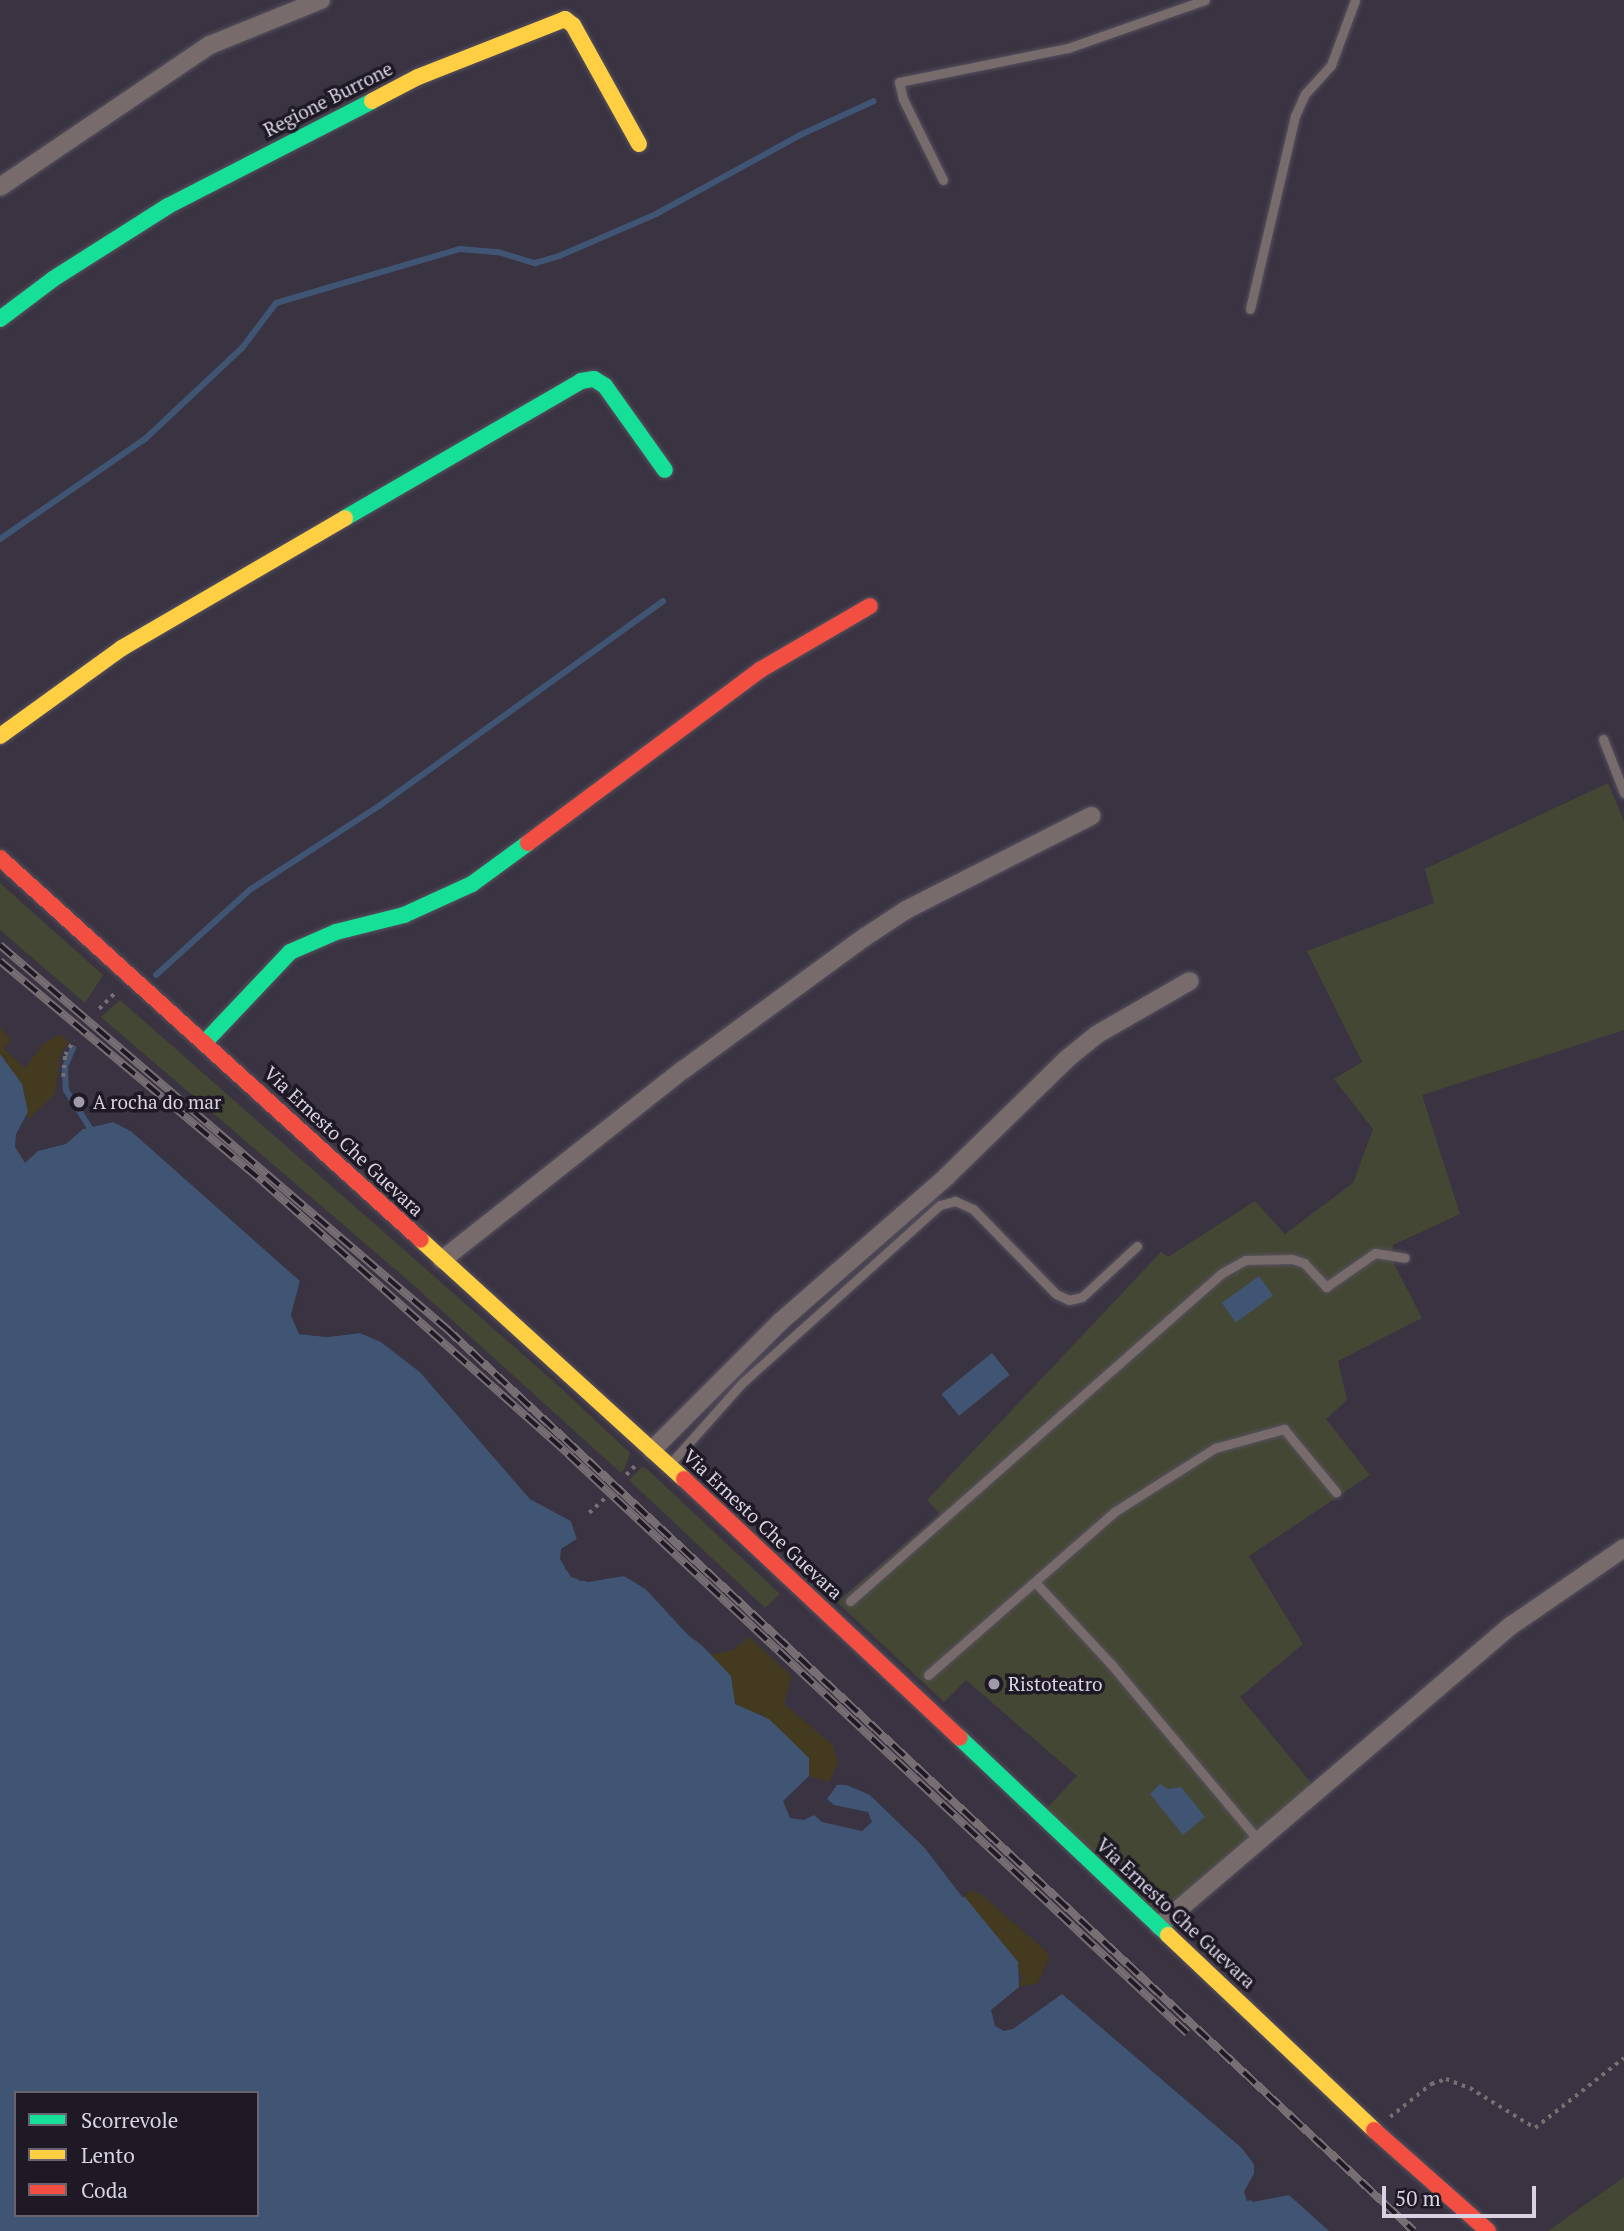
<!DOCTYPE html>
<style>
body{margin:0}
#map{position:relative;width:1624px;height:2231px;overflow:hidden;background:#3a3342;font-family:"PT Serif",serif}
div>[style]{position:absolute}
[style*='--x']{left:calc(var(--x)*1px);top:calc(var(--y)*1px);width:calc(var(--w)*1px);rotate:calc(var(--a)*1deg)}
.green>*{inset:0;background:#444733}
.sand>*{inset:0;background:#433a20}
.water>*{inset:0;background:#405574;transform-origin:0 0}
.pier>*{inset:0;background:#3a3342}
.stream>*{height:6px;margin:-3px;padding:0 3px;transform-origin:3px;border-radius:3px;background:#405574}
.path>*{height:3.5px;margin-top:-1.75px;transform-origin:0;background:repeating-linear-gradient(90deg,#796f72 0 3.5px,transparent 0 8.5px)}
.roads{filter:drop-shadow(0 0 2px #56515d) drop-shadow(0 0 2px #56515d)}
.lane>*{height:9px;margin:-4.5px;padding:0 4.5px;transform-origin:4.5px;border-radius:4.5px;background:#776b6c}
.street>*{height:18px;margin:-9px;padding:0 9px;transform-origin:9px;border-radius:9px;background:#776b6c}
.fast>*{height:16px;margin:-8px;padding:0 8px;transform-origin:8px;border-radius:8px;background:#16e098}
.slow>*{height:16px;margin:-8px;padding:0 8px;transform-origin:8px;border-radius:8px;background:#ffcf43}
.jam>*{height:16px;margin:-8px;padding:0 8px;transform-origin:8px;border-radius:8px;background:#f24e42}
.rail>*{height:8px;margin-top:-4px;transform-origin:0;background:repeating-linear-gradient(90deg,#1e1925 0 16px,#766e73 0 32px);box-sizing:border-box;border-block:2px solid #766e73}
.dots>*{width:19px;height:19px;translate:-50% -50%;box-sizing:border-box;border:4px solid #1e1925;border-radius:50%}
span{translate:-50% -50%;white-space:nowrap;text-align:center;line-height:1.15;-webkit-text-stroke:7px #1e1925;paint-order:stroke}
.street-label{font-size:19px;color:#d8d2e2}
.poi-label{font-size:19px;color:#d8d2e2}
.left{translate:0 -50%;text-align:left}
.legend{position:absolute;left:14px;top:2091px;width:245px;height:126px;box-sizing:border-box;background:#1e1925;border:2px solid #686371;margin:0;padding:9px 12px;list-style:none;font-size:21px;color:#d8d2e2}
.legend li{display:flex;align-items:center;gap:14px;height:35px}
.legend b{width:35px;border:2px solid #686371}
.scale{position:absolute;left:1382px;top:2186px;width:154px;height:32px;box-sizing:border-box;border:4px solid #d8d2e2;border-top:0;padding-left:9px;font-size:21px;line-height:24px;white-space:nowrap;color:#d8d2e2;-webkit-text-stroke:5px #1e1925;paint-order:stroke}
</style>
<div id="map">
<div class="green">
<i style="clip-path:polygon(1608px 783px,1624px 821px,1624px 1030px,1422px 1095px,1460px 1214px,1393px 1245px,1392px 1260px,1422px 1318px,1338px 1361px,1347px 1400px,1326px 1419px,1370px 1475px,1249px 1556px,1303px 1644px,1240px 1697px,1313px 1785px,1159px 1915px,1046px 1809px,1077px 1776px,966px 1680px,944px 1702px,837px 1602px,940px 1514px,927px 1500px,1161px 1252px,1168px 1257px,1255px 1201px,1285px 1234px,1353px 1183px,1373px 1129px,1334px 1079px,1362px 1062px,1307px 951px,1434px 903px,1425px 869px)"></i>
<i style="clip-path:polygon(0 883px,103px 975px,85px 1003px,0 930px)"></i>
<i style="clip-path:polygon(120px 1000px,561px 1388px,630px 1453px,624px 1470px,621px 1473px,410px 1282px,101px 1017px)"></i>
<i style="clip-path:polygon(642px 1467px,647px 1469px,780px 1594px,765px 1608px,629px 1480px)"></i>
<i style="clip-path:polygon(1624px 2177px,1624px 2231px,1548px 2231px)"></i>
</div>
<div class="sand">
<i style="clip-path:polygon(0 1027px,11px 1040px,4px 1049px,25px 1068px,43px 1044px,60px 1034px,69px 1042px,60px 1055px,55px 1094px,29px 1119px,0 1063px)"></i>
<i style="clip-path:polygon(749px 1637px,792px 1676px,784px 1704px,832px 1744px,838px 1763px,829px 1782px,809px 1776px,809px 1758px,761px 1714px,744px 1712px,731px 1697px,731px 1676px,709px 1655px,733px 1650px)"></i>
<i style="clip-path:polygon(970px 1890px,982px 1895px,1047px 1952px,1049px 1958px,1038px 1983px,1019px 1987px,1022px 1976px,963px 1898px)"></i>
</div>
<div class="water">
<i style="clip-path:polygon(evenodd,0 1054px,22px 1084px,28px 1112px,16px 1134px,15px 1147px,25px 1163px,38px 1151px,66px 1144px,83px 1129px,113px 1122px,131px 1131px,300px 1281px,291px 1315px,299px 1334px,327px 1337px,360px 1333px,381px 1342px,420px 1372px,530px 1499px,571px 1521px,577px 1539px,561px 1549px,565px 1569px,580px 1581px,624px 1576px,652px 1593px,731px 1676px,735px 1704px,769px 1719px,809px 1758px,809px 1776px,783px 1801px,790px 1818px,804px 1820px,814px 1815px,822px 1822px,862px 1831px,872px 1822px,868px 1812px,834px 1805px,827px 1799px,837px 1785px,844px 1784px,870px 1795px,924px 1847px,1018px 1962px,1019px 1987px,991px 2010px,995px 2026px,1004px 2031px,1013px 2029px,1062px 1994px,1242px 2148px,1254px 2164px,1254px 2174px,1244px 2192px,1253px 2202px,1289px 2195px,1329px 2231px,0 2231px,0 1054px,16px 2093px,257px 2093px,257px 2215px,16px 2215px,16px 2093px)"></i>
<i style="left:1259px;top:1276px;width:24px;height:46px;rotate:54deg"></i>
<i style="left:992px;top:1353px;width:28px;height:65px;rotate:51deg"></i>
<i style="clip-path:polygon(1160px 1784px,1168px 1789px,1181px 1787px,1205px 1817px,1183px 1835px,1150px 1794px)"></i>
</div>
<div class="pier">
<i style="clip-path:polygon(113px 1119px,133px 1128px,183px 1170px,302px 1279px,305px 1287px,295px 1315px,301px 1331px,360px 1329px,383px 1339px,423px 1369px,532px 1497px,574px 1518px,580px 1540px,564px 1551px,563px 1559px,574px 1574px,588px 1579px,624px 1572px,642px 1580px,713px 1654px,688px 1635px,640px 1583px,624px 1576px,588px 1582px,571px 1577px,560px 1559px,561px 1549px,577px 1539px,571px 1521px,530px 1499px,420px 1372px,381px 1342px,360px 1333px,327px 1337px,299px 1334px,291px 1315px,300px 1281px,131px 1131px,113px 1122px,83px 1129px)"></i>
<i style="clip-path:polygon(844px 1780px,858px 1782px,873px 1793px,926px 1845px,965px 1895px,963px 1898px,924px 1847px,870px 1795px,856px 1786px,833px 1784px)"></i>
<i style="clip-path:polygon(1059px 1991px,1100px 2020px,1244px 2145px,1257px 2164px,1250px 2198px,1290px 2192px,1333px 2231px,1289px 2195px,1247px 2201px,1244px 2192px,1254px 2174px,1254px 2164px,1242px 2148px)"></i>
</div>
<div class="stream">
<i style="--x:0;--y:539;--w:176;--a:-34.6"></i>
<i style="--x:145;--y:439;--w:133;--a:-43.2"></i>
<i style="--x:242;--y:348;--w:56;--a:-52.9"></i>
<i style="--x:276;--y:303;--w:192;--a:-16.4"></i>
<i style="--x:460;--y:249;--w:38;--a:5"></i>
<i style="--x:498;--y:252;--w:39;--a:17"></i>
<i style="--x:535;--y:263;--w:25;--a:-16"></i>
<i style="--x:559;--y:256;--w:106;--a:-23.4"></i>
<i style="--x:656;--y:214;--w:164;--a:-28.7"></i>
<i style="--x:800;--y:135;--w:81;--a:-24.7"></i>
<i style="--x:156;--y:975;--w:128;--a:-42.2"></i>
<i style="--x:251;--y:889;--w:153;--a:-33"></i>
<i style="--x:379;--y:806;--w:350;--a:-35.8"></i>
<i style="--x:73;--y:1048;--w:21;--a:113"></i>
<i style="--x:65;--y:1067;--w:23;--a:88"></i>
<i style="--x:66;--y:1090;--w:45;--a:57.7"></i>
</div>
<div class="path">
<i style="--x:99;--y:1009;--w:23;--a:-45"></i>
<i style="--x:63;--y:1077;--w:22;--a:-85"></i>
<i style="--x:65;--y:1055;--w:17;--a:-59"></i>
<i style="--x:626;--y:1475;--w:13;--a:-45"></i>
<i style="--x:589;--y:1513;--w:25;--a:-43"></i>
<i style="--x:1390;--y:2117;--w:53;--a:-38.8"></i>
<i style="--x:1431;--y:2084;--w:16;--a:-18"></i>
<i style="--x:1446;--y:2079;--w:26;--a:21"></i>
<i style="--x:1470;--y:2088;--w:76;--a:31.6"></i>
<i style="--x:1535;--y:2128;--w:113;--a:-38.2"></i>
</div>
<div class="roads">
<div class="lane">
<i style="--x:943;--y:180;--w:90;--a:-116.3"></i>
<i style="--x:903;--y:99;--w:17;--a:-103"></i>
<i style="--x:899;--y:82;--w:172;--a:-11.4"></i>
<i style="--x:1068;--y:48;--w:145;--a:-19.3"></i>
<i style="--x:1250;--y:309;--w:198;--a:-76.9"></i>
<i style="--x:1295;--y:116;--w:24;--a:-66"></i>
<i style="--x:1305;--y:94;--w:39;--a:-48"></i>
<i style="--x:1331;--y:65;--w:69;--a:-69.7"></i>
<i style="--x:1603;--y:739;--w:58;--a:68.7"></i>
<i style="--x:670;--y:1464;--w:108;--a:-48.4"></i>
<i style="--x:742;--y:1383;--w:266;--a:-42"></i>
<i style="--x:940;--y:1205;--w:16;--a:-15"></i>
<i style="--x:955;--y:1201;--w:20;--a:24"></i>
<i style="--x:973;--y:1209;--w:119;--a:45.7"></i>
<i style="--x:1056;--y:1294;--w:14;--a:25"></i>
<i style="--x:1069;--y:1300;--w:13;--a:-13"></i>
<i style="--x:1082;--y:1297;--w:75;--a:-42.8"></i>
<i style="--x:1035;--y:1582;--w:112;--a:47.2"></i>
<i style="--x:1111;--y:1664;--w:231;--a:50.1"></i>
<i style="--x:850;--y:1601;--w:496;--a:-41.4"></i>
<i style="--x:1222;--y:1273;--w:26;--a:-29"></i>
<i style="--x:1245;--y:1260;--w:47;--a:-1.2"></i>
<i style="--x:1292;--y:1259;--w:13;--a:18"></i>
<i style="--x:1304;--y:1263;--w:33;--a:47"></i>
<i style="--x:1326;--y:1287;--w:60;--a:-34.8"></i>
<i style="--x:1375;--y:1253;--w:30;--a:9"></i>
<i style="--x:928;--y:1675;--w:247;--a:-41.2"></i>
<i style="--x:1114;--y:1512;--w:120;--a:-32.4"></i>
<i style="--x:1215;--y:1448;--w:72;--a:-15.4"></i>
<i style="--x:1284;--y:1429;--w:82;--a:50.5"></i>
</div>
<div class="street">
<i style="--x:0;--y:187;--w:254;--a:-34.1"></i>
<i style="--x:210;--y:45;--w:120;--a:-22.1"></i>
<i style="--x:442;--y:1260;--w:307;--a:-38.3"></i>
<i style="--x:683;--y:1070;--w:225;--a:-36.2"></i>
<i style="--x:865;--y:937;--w:49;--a:-33.4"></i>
<i style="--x:906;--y:910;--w:208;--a:-26.9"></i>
<i style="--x:652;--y:1450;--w:181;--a:-45"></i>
<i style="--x:780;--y:1322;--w:220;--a:-41.1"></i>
<i style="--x:946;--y:1177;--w:170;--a:-44.3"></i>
<i style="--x:1068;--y:1058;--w:36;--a:-39"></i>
<i style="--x:1096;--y:1035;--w:108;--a:-29.9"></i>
<i style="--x:1159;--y:1926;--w:464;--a:-40.5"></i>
<i style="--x:1512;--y:1625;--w:136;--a:-34.5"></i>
</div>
<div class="fast">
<i style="--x:0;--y:319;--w:66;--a:-37"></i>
<i style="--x:53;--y:279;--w:136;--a:-32.4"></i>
<i style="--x:168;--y:206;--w:229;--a:-27.2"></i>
<i style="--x:345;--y:518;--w:273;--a:-30.1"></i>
<i style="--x:581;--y:381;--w:13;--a:-9"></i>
<i style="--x:594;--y:379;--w:13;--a:32"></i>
<i style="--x:605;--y:386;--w:103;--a:54.5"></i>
<i style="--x:205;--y:1042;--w:124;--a:-46.6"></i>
<i style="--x:290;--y:952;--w:50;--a:-23.5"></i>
<i style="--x:336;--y:932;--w:70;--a:-14"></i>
<i style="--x:404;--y:915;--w:75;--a:-24.5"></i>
<i style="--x:472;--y:884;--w:69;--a:-36.2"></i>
<i style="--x:960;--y:1738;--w:286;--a:43.4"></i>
</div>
<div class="slow">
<i style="--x:372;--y:101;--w:52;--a:-27.6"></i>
<i style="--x:418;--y:77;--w:158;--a:-21.5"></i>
<i style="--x:565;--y:19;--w:10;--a:37"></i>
<i style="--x:573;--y:25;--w:136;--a:61"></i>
<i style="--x:0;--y:736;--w:150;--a:-35.8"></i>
<i style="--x:122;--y:648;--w:258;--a:-30.2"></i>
<i style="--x:421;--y:1240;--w:355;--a:42.3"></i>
<i style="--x:1168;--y:1935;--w:284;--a:43.4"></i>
</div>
<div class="jam">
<i style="--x:528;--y:843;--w:289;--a:-36.7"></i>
<i style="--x:760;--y:670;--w:127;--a:-30.2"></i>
<i style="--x:0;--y:858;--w:568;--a:42.22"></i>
<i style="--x:684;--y:1479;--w:378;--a:43.2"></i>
<i style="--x:1374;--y:2130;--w:152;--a:41.5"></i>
</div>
</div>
<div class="rail">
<i style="--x:0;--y:945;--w:591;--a:40.67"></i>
<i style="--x:448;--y:1330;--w:1321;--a:43.01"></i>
<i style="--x:0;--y:961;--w:344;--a:40"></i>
<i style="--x:263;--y:1182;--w:409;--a:41.7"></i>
<i style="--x:568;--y:1454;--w:848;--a:43.09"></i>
</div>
<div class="dots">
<i style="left:79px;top:1102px;background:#a19aaa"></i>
<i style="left:994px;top:1684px;background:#a19aaa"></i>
</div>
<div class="street-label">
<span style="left:328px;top:99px;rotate:-27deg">Regione Burrone</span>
<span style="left:344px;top:1141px;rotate:43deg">Via Ernesto Che Guevara</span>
<span style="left:763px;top:1524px;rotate:43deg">Via Ernesto Che Guevara</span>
<span style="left:1176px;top:1913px;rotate:43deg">Via Ernesto Che Guevara</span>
</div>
<div class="poi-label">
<span class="left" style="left:93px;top:1102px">A rocha do mar</span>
<span class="left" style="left:1008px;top:1684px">Ristoteatro</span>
</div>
<ul class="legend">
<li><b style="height:9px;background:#16e098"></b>Scorrevole</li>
<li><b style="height:9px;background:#ffcf43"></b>Lento</li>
<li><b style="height:9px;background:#f24e42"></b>Coda</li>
</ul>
<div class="scale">50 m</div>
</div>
